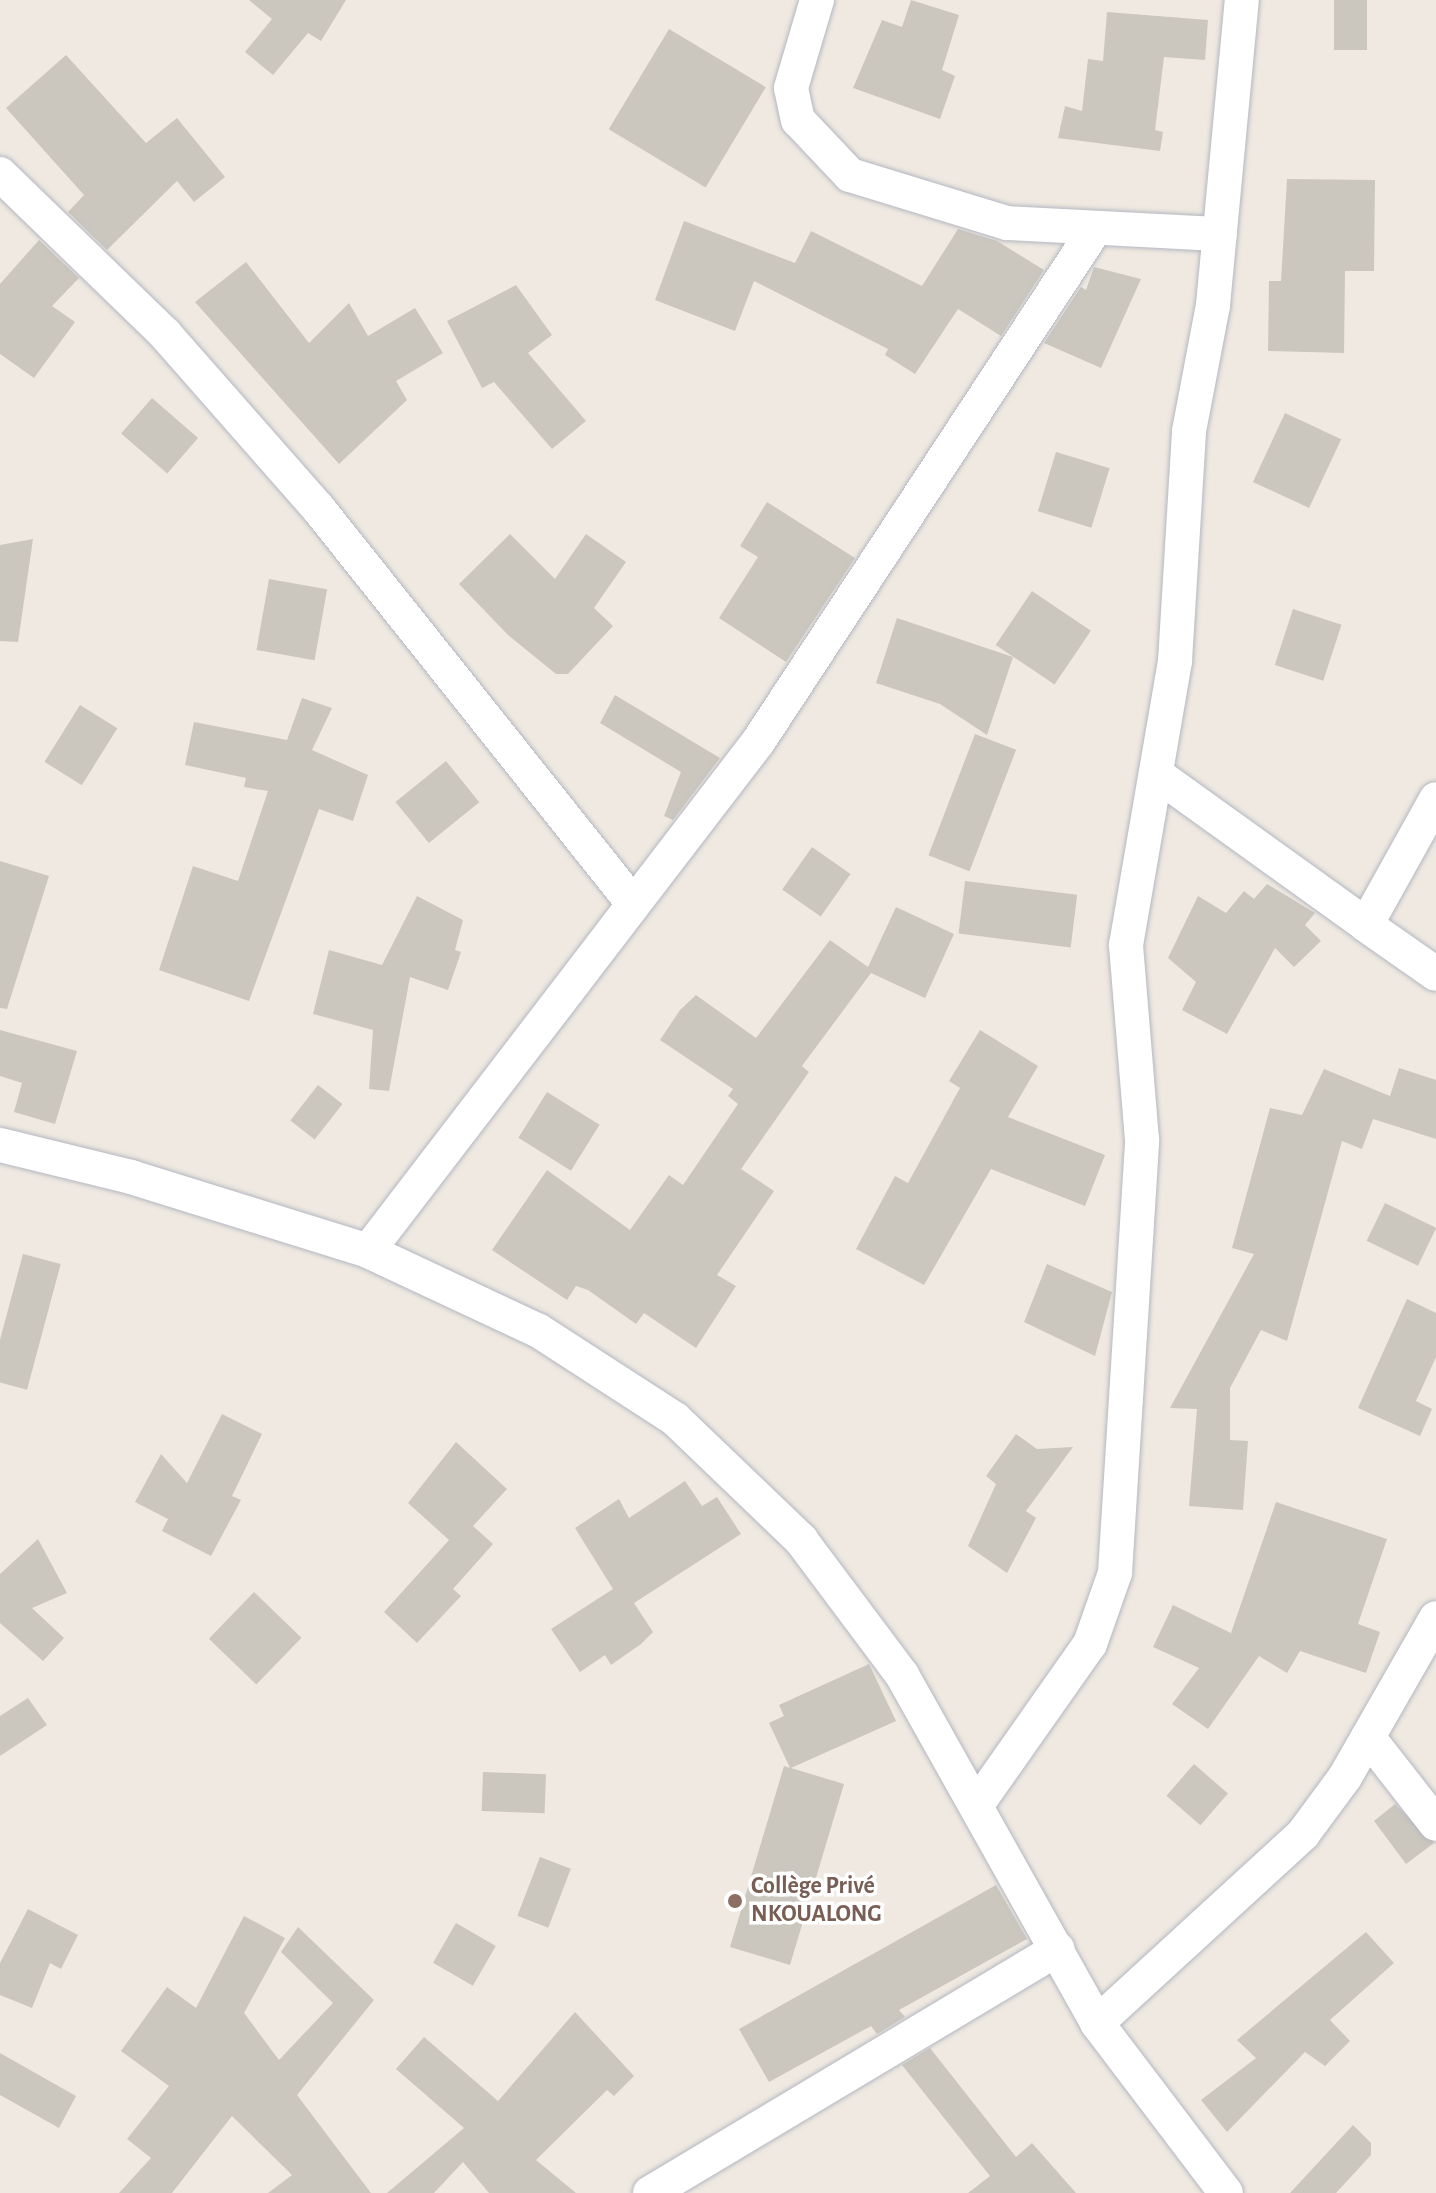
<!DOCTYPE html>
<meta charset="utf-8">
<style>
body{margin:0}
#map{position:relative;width:1436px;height:2193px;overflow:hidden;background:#efe9e1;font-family:"Alegreya Sans",sans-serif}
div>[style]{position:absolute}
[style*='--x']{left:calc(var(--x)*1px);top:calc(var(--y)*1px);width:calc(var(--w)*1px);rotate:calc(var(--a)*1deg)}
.building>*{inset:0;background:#cbc7bf;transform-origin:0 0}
.roads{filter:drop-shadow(0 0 2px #b4b7c1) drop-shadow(0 0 2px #b4b7c1)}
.street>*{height:34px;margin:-17px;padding:0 17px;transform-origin:17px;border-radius:17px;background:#fff}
.dots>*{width:22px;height:22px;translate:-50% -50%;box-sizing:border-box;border:4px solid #fff;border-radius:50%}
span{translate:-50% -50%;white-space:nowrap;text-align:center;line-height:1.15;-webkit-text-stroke:7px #fff;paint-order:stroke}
.education-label{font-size:24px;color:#785e54;font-weight:700}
.left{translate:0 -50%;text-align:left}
</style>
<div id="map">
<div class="building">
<i style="clip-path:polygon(249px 0,346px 0,321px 41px,308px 33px,273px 75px,245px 52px,272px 19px)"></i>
<i style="clip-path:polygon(911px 0,959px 15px,942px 70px,955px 76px,940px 119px,853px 88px,882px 20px,902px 27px)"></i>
<i style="left:1334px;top:0;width:33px;height:50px"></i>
<i style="clip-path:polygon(1107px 12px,1208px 20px,1205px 60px,1164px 57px,1155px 130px,1163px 132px,1160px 151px,1058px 138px,1065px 106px,1082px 111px,1088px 59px,1103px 61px)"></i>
<i style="left:669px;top:29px;width:113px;height:117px;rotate:31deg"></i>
<i style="clip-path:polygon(66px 55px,146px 143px,177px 118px,225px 177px,194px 202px,177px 181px,107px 250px,68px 212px,84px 195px,6px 108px)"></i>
<i style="clip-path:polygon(1287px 179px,1375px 180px,1374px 271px,1345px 271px,1344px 353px,1268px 351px,1269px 281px,1281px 281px)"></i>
<i style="clip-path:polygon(684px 221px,795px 263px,811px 231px,922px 286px,958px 229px,997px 241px,1044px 270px,1001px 336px,958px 309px,915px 374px,885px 355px,888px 349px,754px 281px,735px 331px,655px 300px)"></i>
<i style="clip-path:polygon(39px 240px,79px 278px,52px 306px,75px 322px,34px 378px,0 354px,0 284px)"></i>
<i style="clip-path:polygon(246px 262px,309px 343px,349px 303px,368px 336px,415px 308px,443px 353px,396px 381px,407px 400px,339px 464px,195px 302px)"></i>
<i style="clip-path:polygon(1094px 267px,1141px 279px,1101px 368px,1044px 343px,1081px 287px,1086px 290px)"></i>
<i style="clip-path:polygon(516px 285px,552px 335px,528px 353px,586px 421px,552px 449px,494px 382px,482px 388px,447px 321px)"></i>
<i style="left:152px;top:398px;width:61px;height:47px;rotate:41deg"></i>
<i style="left:1285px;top:413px;width:62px;height:76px;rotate:25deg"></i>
<i style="left:1056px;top:452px;width:56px;height:62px;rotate:17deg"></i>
<i style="clip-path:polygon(767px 502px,855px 558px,786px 662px,719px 618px,758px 557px,740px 546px)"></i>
<i style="clip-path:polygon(510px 534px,555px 579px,586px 534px,626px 562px,594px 608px,613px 626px,568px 674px,556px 674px,508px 635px,459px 584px)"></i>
<i style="clip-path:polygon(33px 539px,18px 642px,0 641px,0 545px)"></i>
<i style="left:269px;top:579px;width:59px;height:72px;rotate:10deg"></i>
<i style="left:1032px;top:591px;width:71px;height:65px;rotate:34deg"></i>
<i style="left:1293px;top:609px;width:51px;height:59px;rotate:18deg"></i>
<i style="clip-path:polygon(897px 618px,1013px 657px,987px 735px,940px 704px,876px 683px)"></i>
<i style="clip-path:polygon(615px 695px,720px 758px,673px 820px,664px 816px,681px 772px,600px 723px)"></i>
<i style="clip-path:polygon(302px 698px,332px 708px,312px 750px,368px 775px,353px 821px,319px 809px,249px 1001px,159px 970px,193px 866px,238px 881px,268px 791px,244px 787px,246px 778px,185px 765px,194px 722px,287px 740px)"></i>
<i style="left:80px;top:705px;width:44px;height:67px;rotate:32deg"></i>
<i style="left:975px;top:734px;width:44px;height:130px;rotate:21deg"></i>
<i style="left:446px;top:761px;width:53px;height:65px;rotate:51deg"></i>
<i style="left:812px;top:847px;width:47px;height:52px;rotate:35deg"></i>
<i style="clip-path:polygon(0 861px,49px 876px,7px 1009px,0 1008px)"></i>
<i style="left:965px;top:881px;width:113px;height:53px;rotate:7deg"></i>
<i style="clip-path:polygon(1267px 884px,1315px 913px,1305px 925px,1321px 941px,1294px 967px,1275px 948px,1227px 1034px,1182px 1010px,1196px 982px,1168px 958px,1198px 896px,1226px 913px,1244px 891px,1254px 899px)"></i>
<i style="clip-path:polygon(417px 896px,463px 920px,455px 950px,461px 952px,448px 990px,410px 977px,389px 1091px,369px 1089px,373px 1030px,313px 1014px,329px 950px,382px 965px)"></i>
<i style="clip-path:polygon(896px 907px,954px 934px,925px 998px,871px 973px,802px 1066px,809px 1072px,741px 1169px,774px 1191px,717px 1275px,736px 1286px,696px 1348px,644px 1313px,636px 1324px,588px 1290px,576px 1286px,567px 1300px,492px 1250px,547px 1170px,630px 1230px,669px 1175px,683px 1185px,738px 1104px,728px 1096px,733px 1089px,660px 1040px,680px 1010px,696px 995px,756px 1038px,830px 940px,868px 967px)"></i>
<i style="clip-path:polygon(0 1030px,77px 1051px,55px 1124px,14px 1112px,22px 1083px,0 1076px)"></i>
<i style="clip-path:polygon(980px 1030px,1038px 1066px,1008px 1117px,1105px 1155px,1085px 1206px,991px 1169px,924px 1285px,856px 1249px,895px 1176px,908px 1183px,960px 1088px,949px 1081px)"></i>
<i style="clip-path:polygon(1399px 1068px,1436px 1080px,1436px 1139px,1373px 1119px,1362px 1149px,1342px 1141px,1287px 1341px,1261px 1330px,1230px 1388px,1230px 1440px,1248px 1441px,1243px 1510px,1189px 1506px,1197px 1409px,1170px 1408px,1254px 1254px,1232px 1248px,1270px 1108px,1302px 1115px,1324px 1069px,1390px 1096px)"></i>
<i style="left:318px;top:1085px;width:31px;height:45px;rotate:38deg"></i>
<i style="left:547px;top:1092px;width:62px;height:54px;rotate:32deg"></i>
<i style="left:1385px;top:1203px;width:57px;height:42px;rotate:26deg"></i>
<i style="left:23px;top:1254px;width:39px;height:130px;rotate:15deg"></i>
<i style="clip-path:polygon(1047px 1264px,1112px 1292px,1095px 1356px,1024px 1322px)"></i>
<i style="clip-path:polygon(1407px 1299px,1436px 1313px,1436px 1357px,1416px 1401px,1432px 1409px,1420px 1436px,1358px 1408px)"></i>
<i style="clip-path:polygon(222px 1414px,262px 1434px,232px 1496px,241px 1500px,211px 1556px,162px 1531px,168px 1519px,135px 1502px,161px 1454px,187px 1483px)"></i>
<i style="clip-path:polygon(1016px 1434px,1037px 1449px,1073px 1447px,1026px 1511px,1036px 1518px,1007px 1573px,968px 1546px,996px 1484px,986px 1476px)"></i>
<i style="clip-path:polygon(456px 1442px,507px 1489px,473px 1526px,493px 1544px,453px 1589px,461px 1596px,417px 1643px,384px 1612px,449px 1540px,408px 1503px)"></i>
<i style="clip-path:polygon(685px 1481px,702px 1506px,717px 1497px,741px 1534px,634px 1603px,653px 1632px,641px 1644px,611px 1665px,605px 1655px,580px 1672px,551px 1629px,613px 1589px,575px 1528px,619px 1499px,629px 1518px)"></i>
<i style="clip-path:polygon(1276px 1502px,1387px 1539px,1358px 1624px,1380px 1632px,1366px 1673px,1300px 1651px,1287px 1673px,1259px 1656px,1208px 1729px,1172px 1704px,1199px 1668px,1153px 1647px,1173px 1605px,1231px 1633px)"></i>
<i style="clip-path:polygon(38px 1539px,67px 1593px,32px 1608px,64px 1638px,43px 1661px,0 1623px,0 1574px)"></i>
<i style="left:254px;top:1592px;width:66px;height:65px;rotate:44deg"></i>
<i style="clip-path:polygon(869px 1664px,896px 1721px,791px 1768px,844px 1784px,790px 1965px,730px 1947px,784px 1766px,790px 1768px,769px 1723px,784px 1716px,779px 1705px)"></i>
<i style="clip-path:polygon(28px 1698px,47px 1725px,0 1756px,0 1716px)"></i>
<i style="left:1194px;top:1764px;width:45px;height:42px;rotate:41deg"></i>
<i style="left:483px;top:1772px;width:63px;height:39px;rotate:2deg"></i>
<i style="clip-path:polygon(1395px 1804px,1434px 1843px,1406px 1864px,1374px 1821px)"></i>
<i style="left:540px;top:1857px;width:33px;height:63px;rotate:21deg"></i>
<i style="clip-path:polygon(996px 1885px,1027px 1939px,899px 2010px,905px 2017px,877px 2034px,871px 2026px,769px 2082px,739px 2029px)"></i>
<i style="clip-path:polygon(28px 1909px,78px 1935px,61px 1969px,50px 1963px,32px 2008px,0 1995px,0 1963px)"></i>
<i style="clip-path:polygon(244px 1916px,285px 1938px,244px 2013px,279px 2060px,333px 2003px,281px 1952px,298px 1927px,374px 2000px,297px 2095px,371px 2193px,268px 2193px,292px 2175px,232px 2116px,172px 2193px,119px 2193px,151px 2158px,127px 2139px,169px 2086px,121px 2051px,167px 1987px,196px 2008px)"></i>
<i style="left:456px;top:1923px;width:46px;height:46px;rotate:30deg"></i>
<i style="clip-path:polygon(1366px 1932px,1394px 1963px,1330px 2020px,1350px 2041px,1325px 2066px,1305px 2052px,1227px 2132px,1201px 2100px,1256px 2058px,1237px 2040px)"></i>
<i style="clip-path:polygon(575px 2012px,634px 2076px,614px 2096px,607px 2090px,536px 2160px,576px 2193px,489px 2193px,463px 2162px,434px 2193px,387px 2193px,464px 2128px,396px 2069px,424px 2037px,498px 2101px)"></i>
<i style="clip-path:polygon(930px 2048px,1016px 2157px,1032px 2143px,1076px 2193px,968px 2193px,990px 2176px,902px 2065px)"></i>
<i style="clip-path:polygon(0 2053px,76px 2096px,59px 2128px,0 2095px)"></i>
<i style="clip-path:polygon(1353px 2125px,1371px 2143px,1371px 2155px,1336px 2193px,1290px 2193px)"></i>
</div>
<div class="roads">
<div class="street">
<i style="--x:817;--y:0;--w:92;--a:106.5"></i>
<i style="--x:791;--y:88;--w:33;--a:78"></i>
<i style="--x:798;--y:120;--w:76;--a:46.6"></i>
<i style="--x:850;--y:175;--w:164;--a:17"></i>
<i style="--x:1007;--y:223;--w:213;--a:3"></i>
<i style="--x:0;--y:174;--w:230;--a:44.1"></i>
<i style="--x:165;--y:334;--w:232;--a:48.7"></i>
<i style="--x:318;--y:508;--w:502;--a:51.46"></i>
<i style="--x:1159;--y:776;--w:255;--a:35.7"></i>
<i style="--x:1366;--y:925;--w:144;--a:-60.9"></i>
<i style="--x:1366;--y:925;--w:85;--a:35"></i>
<i style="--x:0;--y:1145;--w:135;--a:13.7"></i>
<i style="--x:131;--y:1177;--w:248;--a:17.3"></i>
<i style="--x:368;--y:1251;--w:189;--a:25.1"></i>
<i style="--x:539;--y:1331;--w:162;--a:32.9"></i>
<i style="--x:675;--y:1419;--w:175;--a:43.8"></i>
<i style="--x:801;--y:1540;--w:169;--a:53.2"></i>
<i style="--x:902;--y:1675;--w:399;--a:60.7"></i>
<i style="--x:1097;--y:2023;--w:213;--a:52.8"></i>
<i style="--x:368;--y:1251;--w:641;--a:-52.54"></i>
<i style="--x:758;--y:742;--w:614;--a:-56.7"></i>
<i style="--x:1368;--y:1737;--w:110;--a:52"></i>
<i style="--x:976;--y:1806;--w:198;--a:-54.9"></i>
<i style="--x:1090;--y:1644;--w:75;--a:-70.6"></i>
<i style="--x:1115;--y:1573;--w:434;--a:-86.4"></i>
<i style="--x:1142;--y:1140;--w:196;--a:-94.7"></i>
<i style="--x:1126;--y:945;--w:288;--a:-80.2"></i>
<i style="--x:1175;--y:661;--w:230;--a:-86.5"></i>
<i style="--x:1189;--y:431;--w:128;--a:-79.2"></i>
<i style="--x:1213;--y:305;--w:306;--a:-84.6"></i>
<i style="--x:1097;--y:2023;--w:280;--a:-42.5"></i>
<i style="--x:1303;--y:1834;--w:71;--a:-53.6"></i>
<i style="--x:1345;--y:1777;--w:183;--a:-60.2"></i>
<i style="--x:650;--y:2193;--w:475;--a:-30.9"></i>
</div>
</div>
<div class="dots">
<i style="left:735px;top:1901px;background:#8d6e63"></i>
</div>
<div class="education-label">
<span class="left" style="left:751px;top:1901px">Collège Privé<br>NKOUALONG</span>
</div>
</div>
